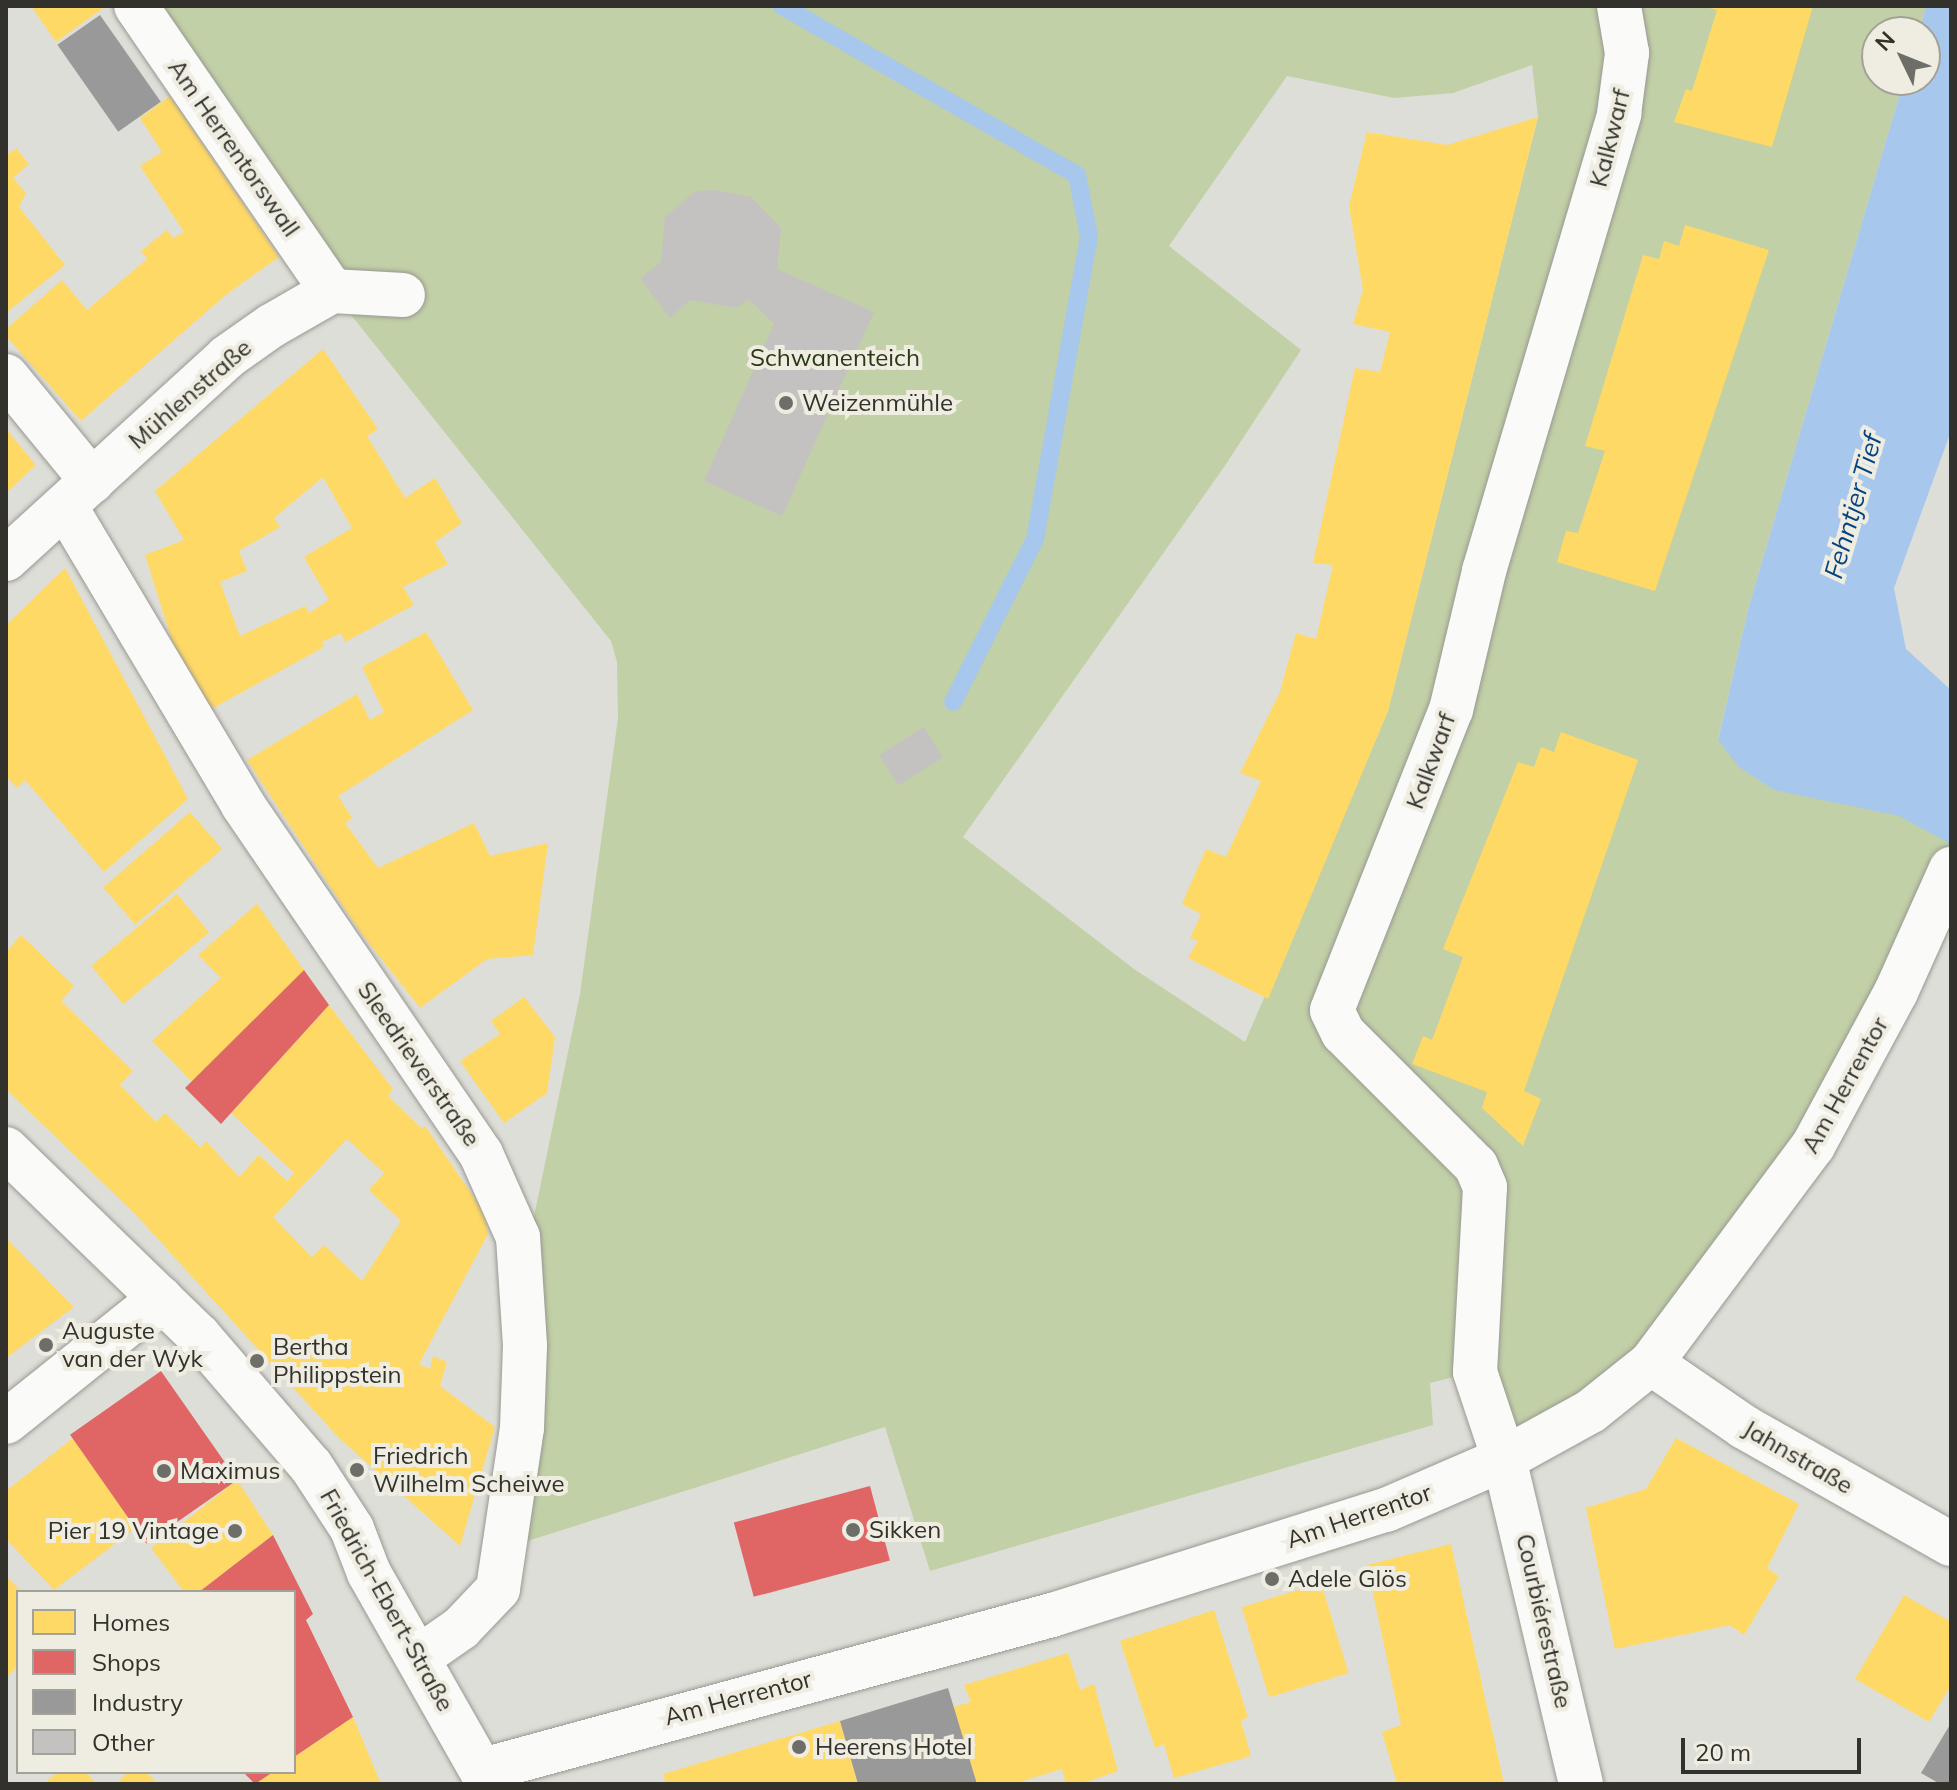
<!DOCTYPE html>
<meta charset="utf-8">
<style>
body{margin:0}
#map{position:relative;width:1957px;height:1790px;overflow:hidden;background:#deded8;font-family:Mulish,sans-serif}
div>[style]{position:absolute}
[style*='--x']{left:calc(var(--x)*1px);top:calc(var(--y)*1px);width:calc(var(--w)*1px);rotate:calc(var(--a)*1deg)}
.green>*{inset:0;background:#c1d0a6}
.water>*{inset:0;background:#a7c7ec}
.homes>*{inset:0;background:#ffd966;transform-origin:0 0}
.shops>*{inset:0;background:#e06666;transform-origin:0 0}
.industry>*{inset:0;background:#999;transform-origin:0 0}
.stream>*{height:18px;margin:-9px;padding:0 9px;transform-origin:9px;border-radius:9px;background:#a7c7ec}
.building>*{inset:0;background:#c4c2c1;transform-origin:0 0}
.roads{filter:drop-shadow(0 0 2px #999893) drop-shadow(0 0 2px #999893)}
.minor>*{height:44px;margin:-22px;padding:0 22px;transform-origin:22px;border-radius:22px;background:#fafaf9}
.dots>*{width:22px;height:22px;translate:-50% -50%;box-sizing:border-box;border:4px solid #efede1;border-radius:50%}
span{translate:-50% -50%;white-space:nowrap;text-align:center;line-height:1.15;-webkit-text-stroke:8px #efede1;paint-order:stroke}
.street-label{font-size:24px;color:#32312c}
.park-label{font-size:24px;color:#2c3915}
.poi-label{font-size:24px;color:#32312c}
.left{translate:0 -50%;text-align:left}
.right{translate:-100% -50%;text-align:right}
.water-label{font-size:26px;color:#064481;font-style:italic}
.frame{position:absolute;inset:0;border:8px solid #32312c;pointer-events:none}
.legend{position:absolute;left:16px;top:1590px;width:280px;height:184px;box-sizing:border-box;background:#efede1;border:2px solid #a3a299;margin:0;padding:10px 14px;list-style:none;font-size:24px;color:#32312c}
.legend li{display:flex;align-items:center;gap:16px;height:40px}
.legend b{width:40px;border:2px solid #a3a299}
.north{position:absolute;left:1861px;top:16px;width:80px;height:80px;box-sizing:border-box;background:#efede1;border:2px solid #a3a299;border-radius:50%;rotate:313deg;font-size:22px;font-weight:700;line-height:32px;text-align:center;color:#32312c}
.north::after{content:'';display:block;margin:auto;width:28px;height:36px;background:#6e6e68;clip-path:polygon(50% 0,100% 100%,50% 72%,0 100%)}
.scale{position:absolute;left:1681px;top:1738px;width:180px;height:36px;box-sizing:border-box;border:4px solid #32312c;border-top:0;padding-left:10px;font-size:24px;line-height:28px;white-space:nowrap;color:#32312c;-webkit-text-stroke:6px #efede1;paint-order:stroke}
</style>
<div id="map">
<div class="green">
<i style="clip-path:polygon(evenodd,136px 6px,1926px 6px,1919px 32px,1877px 32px,1877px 80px,1904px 80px,1749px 606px,1718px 739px,1914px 822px,1951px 843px,1951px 870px,1707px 1290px,1504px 1459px,1474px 1372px,1430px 1383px,1433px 1425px,930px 1571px,885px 1427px,506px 1548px,523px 1270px,580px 994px,618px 718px,617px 662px,611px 641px,332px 291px,136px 6px,1532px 65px,1538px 117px,1388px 711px,1245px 1042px,1134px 969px,963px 837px,1222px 470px,1301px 350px,1169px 246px,1287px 76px,1394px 98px,1453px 93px,1532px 65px)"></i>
</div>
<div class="water">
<i style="clip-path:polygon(1926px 6px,1951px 6px,1951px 431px,1894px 588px,1906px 649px,1951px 690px,1951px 844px,1899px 816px,1774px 790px,1739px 767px,1718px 740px,1749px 606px,1904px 80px,1925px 80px,1925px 32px,1919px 32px)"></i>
</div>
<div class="homes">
<i style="clip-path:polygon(31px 6px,106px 6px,56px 42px)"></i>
<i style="clip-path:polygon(1702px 6px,1813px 6px,1772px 147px,1674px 122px,1686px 89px,1692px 91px,1717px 10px)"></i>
<i style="clip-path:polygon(170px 96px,279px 257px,227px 294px,81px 421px,6px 336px,6px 329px,62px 280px,87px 310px,147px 259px,141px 251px,167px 230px,173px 238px,184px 232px,140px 166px,162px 152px,140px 118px)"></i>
<i style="clip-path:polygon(1538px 117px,1388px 711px,1268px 999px,1188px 958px,1198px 941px,1190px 938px,1201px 914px,1182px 904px,1206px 849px,1226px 857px,1261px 781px,1240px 773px,1280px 692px,1296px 633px,1316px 639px,1333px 565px,1313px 563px,1355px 368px,1380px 372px,1390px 332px,1353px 324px,1363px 290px,1349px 206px,1367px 132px,1447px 145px)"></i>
<i style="clip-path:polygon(16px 148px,29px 164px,13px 178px,26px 193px,19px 207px,65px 265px,6px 313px,6px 156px)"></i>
<i style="clip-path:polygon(1685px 225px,1769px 250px,1655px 591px,1557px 562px,1566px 531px,1578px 533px,1605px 451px,1585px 446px,1643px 255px,1659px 259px,1664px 241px,1679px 246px)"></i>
<i style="clip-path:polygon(evenodd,323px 349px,378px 429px,367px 436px,405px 498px,435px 478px,462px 523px,435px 542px,448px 564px,403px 587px,414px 605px,345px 642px,341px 633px,322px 642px,324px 647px,206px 712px,179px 663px,145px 555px,184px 540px,155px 491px,323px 349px,323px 477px,352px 528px,304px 557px,329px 600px,309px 613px,305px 606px,240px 636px,220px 582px,247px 571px,239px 551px,280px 527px,274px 518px,323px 477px)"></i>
<i style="clip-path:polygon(6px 429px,36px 465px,6px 493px)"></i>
<i style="clip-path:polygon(65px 568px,188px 799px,104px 872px,25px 780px,17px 788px,6px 776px,6px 625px)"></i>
<i style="clip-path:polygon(426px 632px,473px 710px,338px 796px,352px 818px,345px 823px,378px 868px,474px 823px,490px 856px,548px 843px,533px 955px,487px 959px,420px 1008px,358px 929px,247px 760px,357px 694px,370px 720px,384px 712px,362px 667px)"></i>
<i style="clip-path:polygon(1561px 732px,1638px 760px,1524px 1091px,1541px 1099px,1523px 1146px,1482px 1108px,1487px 1092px,1412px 1064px,1423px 1036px,1432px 1040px,1463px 957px,1443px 949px,1518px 762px,1534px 767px,1541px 747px,1554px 752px)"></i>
<i style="left:190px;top:812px;width:49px;height:115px;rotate:49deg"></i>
<i style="left:177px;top:894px;width:50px;height:112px;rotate:50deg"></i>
<i style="clip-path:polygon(257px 904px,304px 970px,192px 1082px,152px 1041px,221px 978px,198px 955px)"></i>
<i style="clip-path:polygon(evenodd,21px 935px,74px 986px,61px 1001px,133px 1071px,120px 1085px,156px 1122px,165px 1113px,201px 1148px,206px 1141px,239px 1177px,259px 1155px,287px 1181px,294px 1173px,231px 1113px,329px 1005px,393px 1089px,388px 1096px,422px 1129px,425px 1126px,484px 1212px,488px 1234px,419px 1364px,430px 1369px,433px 1356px,447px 1362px,440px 1386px,495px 1427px,460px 1546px,338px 1437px,136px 1215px,6px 1089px,6px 952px,21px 935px,347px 1139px,384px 1173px,369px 1190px,401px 1221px,362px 1281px,324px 1245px,312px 1257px,273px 1217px,347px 1139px)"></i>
<i style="clip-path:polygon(524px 997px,555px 1037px,547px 1093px,504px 1123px,460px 1061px,500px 1034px,491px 1021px)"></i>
<i style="clip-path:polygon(6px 1238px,74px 1307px,6px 1358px)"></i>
<i style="clip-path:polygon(73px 1438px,136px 1528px,54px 1590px,6px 1539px,6px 1491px)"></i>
<i style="clip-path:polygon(1676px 1438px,1799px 1504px,1767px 1568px,1779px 1576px,1744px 1635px,1730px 1625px,1615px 1649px,1586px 1508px,1646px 1489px)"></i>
<i style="clip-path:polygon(237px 1480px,273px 1535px,199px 1592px,184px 1592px,151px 1548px)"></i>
<i style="clip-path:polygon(1451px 1544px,1504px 1784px,1397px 1784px,1382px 1732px,1401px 1725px,1367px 1565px)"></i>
<i style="clip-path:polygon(6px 1576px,22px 1592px,18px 1592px,18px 1666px,8px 1676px)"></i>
<i style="left:1321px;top:1583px;width:94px;height:83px;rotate:73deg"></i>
<i style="clip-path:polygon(1904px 1595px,1951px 1622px,1951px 1685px,1929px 1722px,1855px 1679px)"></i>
<i style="clip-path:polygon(1214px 1610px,1248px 1717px,1241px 1721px,1251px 1756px,1174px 1778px,1164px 1744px,1155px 1748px,1120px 1641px)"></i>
<i style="clip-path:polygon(1068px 1653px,1080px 1690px,1094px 1684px,1118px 1771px,1081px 1784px,1066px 1784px,1062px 1769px,1013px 1784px,977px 1784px,953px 1707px,971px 1702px,964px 1685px)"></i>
<i style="clip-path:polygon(353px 1717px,381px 1784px,255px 1784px,273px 1772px,294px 1772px,294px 1757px)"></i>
<i style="clip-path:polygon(840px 1721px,858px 1784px,666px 1784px,663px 1774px)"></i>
<i style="clip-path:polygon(58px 1772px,86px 1772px,97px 1784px,43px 1784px)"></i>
<i style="clip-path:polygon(128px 1772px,146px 1772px,158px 1784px,116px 1784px)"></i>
</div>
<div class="shops">
<i style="clip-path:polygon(304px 970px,329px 1005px,221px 1124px,185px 1088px)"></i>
<i style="left:161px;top:1371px;width:133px;height:111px;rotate:55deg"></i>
<i style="left:870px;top:1486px;width:77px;height:141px;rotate:75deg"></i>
<i style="clip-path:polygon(273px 1535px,313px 1614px,306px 1620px,353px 1717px,294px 1757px,294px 1592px,199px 1592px)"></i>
<i style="clip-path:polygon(243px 1772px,273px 1772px,255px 1784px)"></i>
</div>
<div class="industry">
<i style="left:100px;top:15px;width:106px;height:52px;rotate:55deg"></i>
<i style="clip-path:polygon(948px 1688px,977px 1784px,858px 1784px,840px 1721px)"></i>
<i style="clip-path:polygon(1951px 1723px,1951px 1784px,1940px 1784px,1921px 1773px)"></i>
</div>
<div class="stream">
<i style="--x:782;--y:6;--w:340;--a:29.8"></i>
<i style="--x:1077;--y:175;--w:62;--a:78.9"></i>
<i style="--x:1089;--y:236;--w:308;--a:100.1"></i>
<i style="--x:1035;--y:539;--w:182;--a:116.7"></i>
</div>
<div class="building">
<i style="clip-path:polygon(715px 190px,751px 197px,781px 228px,777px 269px,874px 312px,782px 516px,704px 481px,774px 324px,749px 299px,737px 308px,690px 300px,670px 318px,640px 278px,661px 262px,665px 217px,695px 191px)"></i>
<i style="left:924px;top:727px;width:36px;height:53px;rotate:58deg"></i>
</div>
<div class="roads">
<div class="minor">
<i style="--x:136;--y:6;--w:346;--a:55.5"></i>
<i style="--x:6;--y:376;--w:136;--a:50.7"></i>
<i style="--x:65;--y:506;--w:348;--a:59.2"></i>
<i style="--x:243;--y:805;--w:422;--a:55.7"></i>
<i style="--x:481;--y:1154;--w:91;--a:66"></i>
<i style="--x:518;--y:1237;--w:109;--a:86.3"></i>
<i style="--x:525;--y:1346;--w:82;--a:92.1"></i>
<i style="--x:522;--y:1428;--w:163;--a:98.5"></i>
<i style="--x:498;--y:1589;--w:54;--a:133.5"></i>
<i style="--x:461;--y:1628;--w:52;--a:145.1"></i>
<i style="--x:6;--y:559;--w:299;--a:-42.4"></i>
<i style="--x:227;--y:357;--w:54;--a:-35.2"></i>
<i style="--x:271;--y:326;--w:70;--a:-29.8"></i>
<i style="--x:332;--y:291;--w:71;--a:3.2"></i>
<i style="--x:6;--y:1149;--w:269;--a:44.1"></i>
<i style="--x:199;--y:1336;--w:172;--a:49.3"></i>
<i style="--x:311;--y:1466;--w:75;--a:56.9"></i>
<i style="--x:352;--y:1529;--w:47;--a:68.9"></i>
<i style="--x:369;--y:1573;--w:243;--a:60.4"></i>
<i style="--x:1651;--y:1363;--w:113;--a:34.5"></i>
<i style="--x:1744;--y:1427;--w:238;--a:29.5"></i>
<i style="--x:6;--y:1422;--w:198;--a:-38.7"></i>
<i style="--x:483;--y:1770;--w:590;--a:-15.24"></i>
<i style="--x:1052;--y:1615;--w:350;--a:-17.5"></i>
<i style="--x:1386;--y:1510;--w:129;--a:-23.4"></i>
<i style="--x:1504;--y:1459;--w:99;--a:-28.9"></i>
<i style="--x:1591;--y:1411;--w:77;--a:-38.7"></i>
<i style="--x:1651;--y:1363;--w:271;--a:-53.3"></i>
<i style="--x:1813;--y:1146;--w:175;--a:-61.7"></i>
<i style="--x:1896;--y:992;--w:135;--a:-65.9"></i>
<i style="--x:1581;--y:1784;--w:334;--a:-103.3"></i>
<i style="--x:1504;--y:1459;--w:92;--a:-108.4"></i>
<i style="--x:1475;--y:1372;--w:185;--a:-86.9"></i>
<i style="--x:1485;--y:1187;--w:23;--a:-113"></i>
<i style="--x:1476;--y:1166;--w:188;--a:-135"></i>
<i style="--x:1343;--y:1033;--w:25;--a:-116"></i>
<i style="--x:1332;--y:1010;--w:323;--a:-68.4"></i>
<i style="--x:1451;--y:710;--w:143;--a:-76.6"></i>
<i style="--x:1484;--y:571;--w:477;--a:-73.5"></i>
<i style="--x:1619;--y:114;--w:62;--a:-82.5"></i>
<i style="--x:1627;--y:53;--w:48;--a:-99.7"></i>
</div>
</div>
<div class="dots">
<i style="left:786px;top:403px;background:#6e6e68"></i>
<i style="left:46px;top:1345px;background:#6e6e68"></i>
<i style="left:257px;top:1361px;background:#6e6e68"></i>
<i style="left:357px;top:1470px;background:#6e6e68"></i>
<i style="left:164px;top:1471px;background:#6e6e68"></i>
<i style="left:853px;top:1530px;background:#6e6e68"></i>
<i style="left:235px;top:1531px;background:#6e6e68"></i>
<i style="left:1272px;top:1579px;background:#6e6e68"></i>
<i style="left:799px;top:1747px;background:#6e6e68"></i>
</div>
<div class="street-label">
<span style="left:1610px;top:138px;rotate:-76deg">Kalkwarf</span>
<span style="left:234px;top:148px;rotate:55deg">Am Herrentorswall</span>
<span style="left:190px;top:394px;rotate:-41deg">Mühlenstraße</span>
<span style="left:1431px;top:761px;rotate:-70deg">Kalkwarf</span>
<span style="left:419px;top:1064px;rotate:55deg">Sleedrieverstraße</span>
<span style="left:1845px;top:1085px;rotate:-61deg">Am Herrentor</span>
<span style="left:1798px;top:1457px;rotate:30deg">Jahnstraße</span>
<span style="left:1359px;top:1516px;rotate:-19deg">Am Herrentor</span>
<span style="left:387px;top:1600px;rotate:61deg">Friedrich-Ebert-Straße</span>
<span style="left:1544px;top:1621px;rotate:77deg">Courbiérestraße</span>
<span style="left:738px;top:1698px;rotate:-15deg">Am Herrentor</span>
</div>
<div class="park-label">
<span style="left:835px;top:358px">Schwanenteich</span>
</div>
<div class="poi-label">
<span class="left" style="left:802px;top:403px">Weizenmühle</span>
<span class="left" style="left:62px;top:1345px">Auguste<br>van der Wyk</span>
<span class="left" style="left:273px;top:1361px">Bertha<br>Philippstein</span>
<span class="left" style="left:373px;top:1470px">Friedrich<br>Wilhelm Scheiwe</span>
<span class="left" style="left:180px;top:1471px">Maximus</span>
<span class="left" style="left:869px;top:1530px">Sikken</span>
<span class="right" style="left:219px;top:1531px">Pier 19 Vintage</span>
<span class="left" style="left:1288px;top:1579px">Adele Glös</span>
<span class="left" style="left:815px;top:1747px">Heerens Hotel</span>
</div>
<div class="water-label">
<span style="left:1853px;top:506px;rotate:-74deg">Fehntjer Tief</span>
</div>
<div class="frame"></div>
<ul class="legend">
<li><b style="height:22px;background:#ffd966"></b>Homes</li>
<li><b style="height:22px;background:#e06666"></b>Shops</li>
<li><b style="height:22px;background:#999"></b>Industry</li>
<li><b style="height:22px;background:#c4c2c1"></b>Other</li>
</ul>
<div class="north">N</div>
<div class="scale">20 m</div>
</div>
